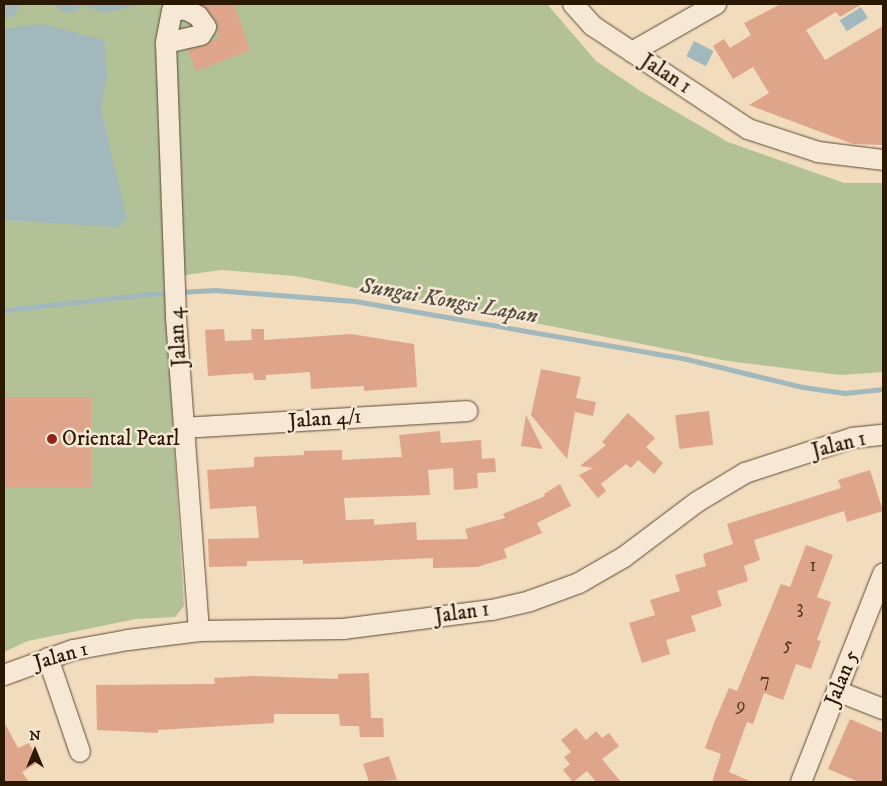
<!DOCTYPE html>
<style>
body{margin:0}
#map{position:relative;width:887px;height:786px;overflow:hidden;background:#f1dcbe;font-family:"IM FELL DW Pica",serif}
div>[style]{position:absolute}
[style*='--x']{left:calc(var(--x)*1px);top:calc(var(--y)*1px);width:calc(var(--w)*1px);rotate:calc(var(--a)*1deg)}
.green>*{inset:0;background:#b3c296}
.water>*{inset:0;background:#a1b8bd;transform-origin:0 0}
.stream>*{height:4.5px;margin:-2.25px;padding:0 2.25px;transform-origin:2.25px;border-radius:2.25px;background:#a1b8bd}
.building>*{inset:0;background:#dea58a;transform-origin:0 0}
.roads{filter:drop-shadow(0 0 1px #5c4932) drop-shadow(0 0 1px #5c4932)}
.minor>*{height:20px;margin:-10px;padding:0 10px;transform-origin:10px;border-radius:10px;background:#f6e8d5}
.dots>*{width:14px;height:14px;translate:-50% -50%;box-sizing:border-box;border:2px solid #f6e8d5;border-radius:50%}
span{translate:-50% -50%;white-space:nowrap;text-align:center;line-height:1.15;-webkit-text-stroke:5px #f6e8d5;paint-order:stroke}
.number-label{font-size:19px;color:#583b25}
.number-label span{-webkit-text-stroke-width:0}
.street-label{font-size:21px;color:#2b1803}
.poi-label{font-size:21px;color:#2b1803}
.left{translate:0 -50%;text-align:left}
.water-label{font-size:22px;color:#545044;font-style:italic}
.frame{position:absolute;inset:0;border:5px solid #2b1803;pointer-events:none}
.north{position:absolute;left:10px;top:726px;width:50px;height:50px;-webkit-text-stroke:4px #f6e8d5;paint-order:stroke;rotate:0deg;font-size:14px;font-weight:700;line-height:20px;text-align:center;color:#2b1803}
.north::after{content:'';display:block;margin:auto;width:18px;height:22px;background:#2b1803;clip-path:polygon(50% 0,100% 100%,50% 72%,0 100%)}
</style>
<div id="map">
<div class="green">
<i style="clip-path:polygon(4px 4px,547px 4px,596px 61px,642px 92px,728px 142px,844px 183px,883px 183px,883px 372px,840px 375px,728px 361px,295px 276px,221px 270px,164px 278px,184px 606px,175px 617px,136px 619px,28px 641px,4px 652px)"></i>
</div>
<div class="water">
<i style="clip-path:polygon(4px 4px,20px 4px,15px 16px,4px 18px)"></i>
<i style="clip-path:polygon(53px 4px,143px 4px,106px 13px,80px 5px,77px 11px,65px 13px)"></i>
<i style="left:861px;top:7px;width:13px;height:25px;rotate:58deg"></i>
<i style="clip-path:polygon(43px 24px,104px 40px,107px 77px,101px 110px,127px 219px,118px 227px,4px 220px,4px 28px)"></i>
<i style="left:694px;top:41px;width:22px;height:17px;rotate:27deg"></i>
</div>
<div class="stream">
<i style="--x:179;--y:292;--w:36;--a:-3"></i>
<i style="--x:215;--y:290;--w:140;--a:4.5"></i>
<i style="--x:355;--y:301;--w:337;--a:9.9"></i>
<i style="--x:687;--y:359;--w:119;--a:13.6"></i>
<i style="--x:803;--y:387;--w:42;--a:8.1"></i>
<i style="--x:845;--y:393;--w:38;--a:-6"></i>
<i style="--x:4;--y:310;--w:166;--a:-6.2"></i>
</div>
<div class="building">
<i style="clip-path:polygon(200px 4px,234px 4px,250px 50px,196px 71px,188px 50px,204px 46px,219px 37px,216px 20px)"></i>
<i style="clip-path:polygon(781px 4px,862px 4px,840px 17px,836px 12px,806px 30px,825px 60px,883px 26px,883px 145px,853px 144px,749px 105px,769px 93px,753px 67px,733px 79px,713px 46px,724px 39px,730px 48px,751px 35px,744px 23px)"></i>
<i style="clip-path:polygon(224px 329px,225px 341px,252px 340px,251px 329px,264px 329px,264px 340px,351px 334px,414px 344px,417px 387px,364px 391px,364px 386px,311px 389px,310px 372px,266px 375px,266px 380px,254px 380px,253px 373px,208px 376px,205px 330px)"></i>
<i style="clip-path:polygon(541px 369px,581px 377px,576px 398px,596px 402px,593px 416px,575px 412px,567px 459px,531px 415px)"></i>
<i style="left:4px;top:397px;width:87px;height:90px"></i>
<i style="left:709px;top:411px;width:34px;height:34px;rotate:83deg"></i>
<i style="clip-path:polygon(628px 413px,655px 438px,646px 447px,663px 463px,654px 474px,638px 460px,631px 468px,626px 464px,601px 484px,606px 491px,598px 498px,579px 475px,593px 468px,580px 466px,606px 445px,602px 442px)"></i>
<i style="clip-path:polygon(526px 415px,543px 449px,521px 446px)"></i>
<i style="clip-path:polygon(440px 431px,441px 443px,481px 440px,482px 459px,495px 458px,496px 472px,477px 473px,478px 488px,454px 490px,453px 468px,428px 470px,430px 495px,344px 498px,346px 520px,374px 519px,374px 525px,416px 522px,417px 540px,468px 539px,465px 529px,505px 518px,503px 514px,545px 496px,544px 494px,560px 484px,571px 506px,537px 523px,542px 533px,504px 549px,507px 558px,477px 567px,433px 568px,433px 558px,303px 564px,303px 560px,247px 561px,247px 566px,209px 567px,208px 539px,259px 538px,256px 506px,210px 509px,207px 470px,254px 467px,254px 457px,304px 455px,304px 451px,342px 450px,342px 460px,402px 457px,399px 435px)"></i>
<i style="clip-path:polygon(870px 470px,883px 511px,847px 522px,844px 511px,754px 540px,760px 560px,744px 566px,748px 581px,717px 591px,722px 606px,691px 616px,696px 631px,666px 640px,670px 654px,642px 663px,629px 623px,655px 615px,650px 600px,680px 591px,675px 575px,706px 566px,703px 554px,733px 544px,727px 524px,841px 488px,838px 480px)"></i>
<i style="clip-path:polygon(806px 545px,833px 555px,817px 597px,831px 602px,817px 640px,821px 641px,811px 669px,796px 664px,783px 700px,764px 693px,753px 724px,747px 722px,729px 772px,752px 782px,712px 782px,721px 754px,705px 748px,714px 723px,729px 688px,737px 691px,781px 584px,790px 587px)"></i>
<i style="clip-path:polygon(369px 673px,371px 718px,383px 718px,384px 737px,360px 737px,359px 726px,340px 726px,339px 714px,274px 714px,274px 723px,158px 730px,158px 733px,97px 730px,96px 685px,215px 684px,214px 678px,253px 676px,338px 679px,338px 674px)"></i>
<i style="clip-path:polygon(850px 719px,883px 733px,883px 782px,859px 782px,828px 769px)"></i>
<i style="clip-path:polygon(4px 722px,18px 748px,29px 743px,39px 762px,22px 772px,29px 782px,4px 782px)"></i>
<i style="clip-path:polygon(576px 728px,586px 740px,596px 731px,602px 738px,609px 733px,619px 746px,602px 759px,621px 782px,596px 782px,587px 771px,573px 782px,563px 770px,570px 764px,564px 757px,571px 752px,561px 740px)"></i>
<i style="clip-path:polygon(389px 756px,397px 780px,369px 782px,363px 764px)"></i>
</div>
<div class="roads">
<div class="minor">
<i style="--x:573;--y:4;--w:30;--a:48"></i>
<i style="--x:593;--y:26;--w:186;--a:33.6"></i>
<i style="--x:748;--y:129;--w:74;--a:18.2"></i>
<i style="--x:818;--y:152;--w:65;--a:7"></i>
<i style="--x:166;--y:43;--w:36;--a:-13"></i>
<i style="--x:201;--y:35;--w:9;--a:-58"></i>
<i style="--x:206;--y:27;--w:14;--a:-126"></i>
<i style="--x:198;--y:16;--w:15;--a:-152"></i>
<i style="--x:185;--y:9;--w:13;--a:171"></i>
<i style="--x:172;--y:11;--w:33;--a:101"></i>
<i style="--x:166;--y:43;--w:275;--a:87.9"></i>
<i style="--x:176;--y:318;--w:314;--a:85.8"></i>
<i style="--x:632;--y:52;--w:97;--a:-29.7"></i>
<i style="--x:184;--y:428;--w:284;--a:-3.4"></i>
<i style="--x:48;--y:658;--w:99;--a:71.2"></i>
<i style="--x:4;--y:675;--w:73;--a:-19.9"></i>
<i style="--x:73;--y:650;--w:56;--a:-10.3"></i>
<i style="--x:128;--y:640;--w:72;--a:-7.2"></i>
<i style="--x:199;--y:631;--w:144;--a:-0.8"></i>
<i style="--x:343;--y:629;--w:150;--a:-7.3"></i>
<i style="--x:492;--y:610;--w:39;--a:-13"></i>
<i style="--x:530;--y:601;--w:52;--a:-20.2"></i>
<i style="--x:579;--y:583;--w:52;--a:-30"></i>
<i style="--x:624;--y:557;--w:91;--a:-37"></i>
<i style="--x:697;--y:502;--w:56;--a:-31.1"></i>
<i style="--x:745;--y:473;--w:113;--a:-18.1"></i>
<i style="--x:852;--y:438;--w:31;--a:-6"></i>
<i style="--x:837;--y:691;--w:49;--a:21.4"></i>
<i style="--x:801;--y:782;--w:224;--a:-68.5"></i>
</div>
</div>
<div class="dots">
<i style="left:52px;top:439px;background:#8f2418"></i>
</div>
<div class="number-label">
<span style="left:813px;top:566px">1</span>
<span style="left:800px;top:608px">3</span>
<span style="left:788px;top:645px">5</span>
<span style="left:765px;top:681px">7</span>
<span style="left:741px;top:706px">9</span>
</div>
<div class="street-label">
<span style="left:666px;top:74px;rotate:33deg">Jalan 1</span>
<span style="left:178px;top:337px;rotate:-94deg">Jalan 4</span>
<span style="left:325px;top:419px;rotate:-4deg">Jalan 4/1</span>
<span style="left:839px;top:445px;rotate:-14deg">Jalan 1</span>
<span style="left:462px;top:613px;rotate:-8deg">Jalan 1</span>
<span style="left:61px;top:656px;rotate:-16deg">Jalan 1</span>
<span style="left:842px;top:678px;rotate:-68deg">Jalan 5</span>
</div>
<div class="poi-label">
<span class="left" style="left:62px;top:439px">Oriental Pearl</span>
</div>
<div class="water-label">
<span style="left:449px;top:301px;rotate:10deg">Sungai Kongsi Lapan</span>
</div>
<div class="frame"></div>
<div class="north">N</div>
</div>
